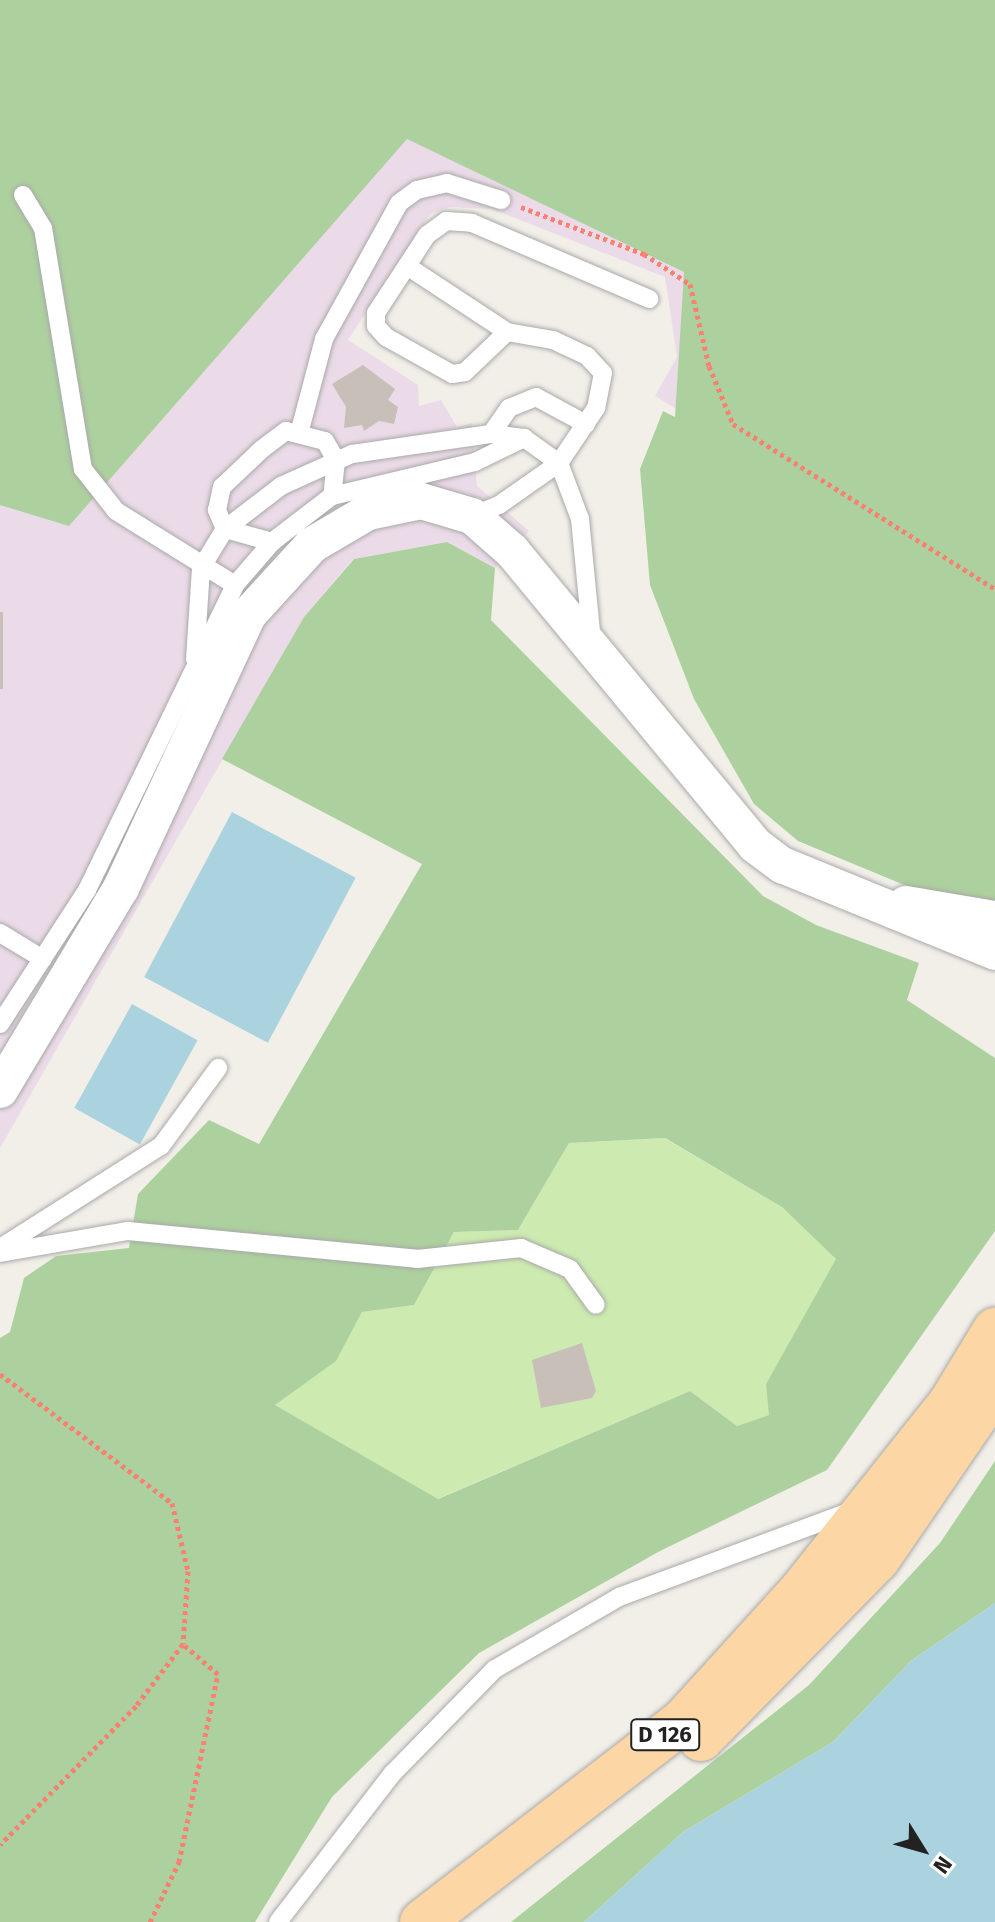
<!DOCTYPE html>
<style>
body{margin:0}
#map{position:relative;width:995px;height:1922px;overflow:hidden;background:#f2efe9;font-family:"Fira Sans",sans-serif}
div>[style]{position:absolute}
[style*='--x']{left:calc(var(--x)*1px);top:calc(var(--y)*1px);width:calc(var(--w)*1px);rotate:calc(var(--a)*1deg)}
.industrial>*{inset:0;background:#ebdbe8}
.grass>*{inset:0;background:#cdebb0}
.forest>*{inset:0;background:#add19e}
.water>*{inset:0;background:#aad3df;transform-origin:0 0}
.building>*{inset:0;background:#c7bfb8;transform-origin:0 0}
.path>*{height:5px;margin-top:-2.5px;transform-origin:0;background:repeating-linear-gradient(90deg,#fa8072 0 4px,transparent 0 8px)}
.roads{filter:drop-shadow(0 0 2px #a9a9a9) drop-shadow(0 0 2px #a9a9a9)}
.lane>*{height:18px;margin:-9px;padding:0 9px;transform-origin:9px;border-radius:9px;background:#fff}
.street>*{height:36px;margin:-18px;padding:0 18px;transform-origin:18px;border-radius:18px;background:#fff}
.primary>*{height:44px;margin:-22px;padding:0 22px;transform-origin:22px;border-radius:22px;background:#fcd6a4}
span{translate:-50% -50%;white-space:nowrap;text-align:center;line-height:1.15;-webkit-text-stroke:7px #fff;paint-order:stroke}
.shield-label span{padding:2px 6px;background:#fff;border:2px solid;border-radius:6px;-webkit-text-stroke-width:0}
.shield-label{font-size:22px;color:#222;font-weight:700}
.north{position:absolute;left:883px;top:1810px;width:80px;height:80px;-webkit-text-stroke:6px #fff;paint-order:stroke;rotate:127deg;font-size:22px;font-weight:700;line-height:32px;text-align:center;color:#222}
.north::after{content:'';display:block;margin:auto;width:28px;height:36px;background:#222;clip-path:polygon(50% 0,100% 100%,50% 72%,0 100%)}
</style>
<div id="map">
<div class="industrial">
<i style="clip-path:polygon(0 0,995px 0,995px 600px,655px 396px,677px 357px,665px 277px,492px 209px,450px 207px,430px 214px,348px 340px,418px 385px,419px 406px,441px 400px,457px 427px,472px 423px,477px 486px,529px 531px,495px 568px,447px 542px,353px 559px,304px 617px,0 1148px)"></i>
</div>
<div class="grass">
<i style="clip-path:polygon(664px 1138px,782px 1207px,837px 1259px,766px 1384px,770px 1415px,737px 1426px,690px 1391px,437px 1499px,275px 1405px,335px 1361px,362px 1312px,414px 1305px,454px 1232px,518px 1230px,569px 1143px)"></i>
</div>
<div class="forest">
<i style="clip-path:polygon(0 0,995px 0,995px 909px,931px 896px,798px 841px,754px 804px,694px 699px,650px 585px,640px 469px,663px 411px,675px 417px,684px 272px,407px 139px,69px 526px,0 505px)"></i>
<i style="clip-path:polygon(evenodd,447px 542px,495px 568px,491px 620px,763px 896px,816px 925px,919px 963px,907px 1000px,995px 1058px,995px 1231px,827px 1470px,660px 1551px,479px 1653px,332px 1797px,255px 1922px,0 1922px,0 1338px,10px 1332px,24px 1278px,56px 1256px,129px 1248px,138px 1194px,209px 1120px,259px 1144px,422px 864px,222px 759px,304px 617px,354px 559px,447px 542px,665px 1138px,782px 1207px,836px 1259px,766px 1384px,769px 1415px,737px 1426px,690px 1391px,438px 1499px,275px 1405px,336px 1361px,362px 1312px,414px 1305px,454px 1232px,518px 1230px,569px 1143px,665px 1138px)"></i>
<i style="clip-path:polygon(995px 1461px,995px 1603px,911px 1661px,833px 1742px,683px 1832px,584px 1922px,511px 1922px,809px 1685px,940px 1543px)"></i>
</div>
<div class="water">
<i style="left:232px;top:812px;width:140px;height:187px;rotate:28deg"></i>
<i style="left:132px;top:1004px;width:75px;height:119px;rotate:29deg"></i>
<i style="clip-path:polygon(995px 1603px,995px 1922px,584px 1922px,683px 1832px,833px 1742px,911px 1661px)"></i>
</div>
<div class="building">
<i style="clip-path:polygon(363px 365px,395px 389px,388px 400px,398px 407px,394px 424px,379px 421px,364px 431px,362px 425px,344px 428px,346px 407px,332px 384px)"></i>
<i style="left:0;top:612px;width:3px;height:77px"></i>
<i style="clip-path:polygon(582px 1343px,596px 1391px,592px 1398px,541px 1408px,532px 1360px)"></i>
</div>
<div class="path">
<i style="--x:521;--y:207;--w:132;--a:20.9"></i>
<i style="--x:644;--y:254;--w:55;--a:33.1"></i>
<i style="--x:690;--y:284;--w:84;--a:77"></i>
<i style="--x:709;--y:366;--w:63;--a:67.5"></i>
<i style="--x:733;--y:424;--w:310;--a:32.2"></i>
<i style="--x:0;--y:1374;--w:215;--a:36.9"></i>
<i style="--x:172;--y:1503;--w:70;--a:76.8"></i>
<i style="--x:188;--y:1571;--w:73;--a:93.9"></i>
<i style="--x:183;--y:1644;--w:78;--a:127.2"></i>
<i style="--x:136;--y:1706;--w:194;--a:134.4"></i>
<i style="--x:150;--y:1922;--w:67;--a:-64.2"></i>
<i style="--x:179;--y:1862;--w:192;--a:-78.3"></i>
<i style="--x:218;--y:1674;--w:46;--a:-139.4"></i>
</div>
<div class="roads">
<div class="lane">
<i style="--x:23;--y:195;--w:39;--a:59"></i>
<i style="--x:43;--y:228;--w:244;--a:80.6"></i>
<i style="--x:83;--y:469;--w:53;--a:51.8"></i>
<i style="--x:116;--y:511;--w:140;--a:31.9"></i>
<i style="--x:407;--y:266;--w:120;--a:33.4"></i>
<i style="--x:507;--y:332;--w:47;--a:9.9"></i>
<i style="--x:553;--y:340;--w:38;--a:25"></i>
<i style="--x:587;--y:356;--w:23;--a:47"></i>
<i style="--x:603;--y:373;--w:36;--a:101"></i>
<i style="--x:596;--y:408;--w:66;--a:123.9"></i>
<i style="--x:559;--y:463;--w:73;--a:145"></i>
<i style="--x:499;--y:505;--w:29;--a:158"></i>
<i style="--x:507;--y:332;--w:58;--a:136.4"></i>
<i style="--x:465;--y:372;--w:13;--a:171"></i>
<i style="--x:452;--y:374;--w:76;--a:-150.7"></i>
<i style="--x:386;--y:337;--w:15;--a:-132"></i>
<i style="--x:376;--y:326;--w:13;--a:-90"></i>
<i style="--x:376;--y:313;--w:93;--a:-56.8"></i>
<i style="--x:427;--y:235;--w:24;--a:-36"></i>
<i style="--x:446;--y:221;--w:26;--a:4"></i>
<i style="--x:472;--y:223;--w:193;--a:23.2"></i>
<i style="--x:300;--y:430;--w:94;--a:-75.2"></i>
<i style="--x:324;--y:339;--w:155;--a:-61.1"></i>
<i style="--x:399;--y:203;--w:22;--a:-36"></i>
<i style="--x:417;--y:190;--w:31;--a:-13"></i>
<i style="--x:447;--y:183;--w:57;--a:17.5"></i>
<i style="--x:491;--y:434;--w:32;--a:-55"></i>
<i style="--x:509;--y:408;--w:29;--a:-22"></i>
<i style="--x:536;--y:397;--w:57;--a:28.4"></i>
<i style="--x:272;--y:542;--w:49;--a:-164.5"></i>
<i style="--x:225;--y:529;--w:21;--a:-113"></i>
<i style="--x:217;--y:510;--w:24;--a:-78"></i>
<i style="--x:222;--y:487;--w:55;--a:-43.5"></i>
<i style="--x:262;--y:449;--w:30;--a:-37"></i>
<i style="--x:286;--y:431;--w:40;--a:14.4"></i>
<i style="--x:325;--y:441;--w:22;--a:60"></i>
<i style="--x:336;--y:460;--w:36;--a:96"></i>
<i style="--x:195;--y:659;--w:91;--a:-86.2"></i>
<i style="--x:201;--y:568;--w:46;--a:-58.4"></i>
<i style="--x:225;--y:529;--w:71;--a:-37.5"></i>
<i style="--x:281;--y:486;--w:78;--a:-24.3"></i>
<i style="--x:352;--y:454;--w:140;--a:-8.2"></i>
<i style="--x:491;--y:434;--w:33;--a:7"></i>
<i style="--x:524;--y:438;--w:43;--a:35.5"></i>
<i style="--x:559;--y:463;--w:60;--a:69.4"></i>
<i style="--x:580;--y:519;--w:124;--a:84.4"></i>
<i style="--x:0;--y:933;--w:50;--a:31.2"></i>
<i style="--x:0;--y:1024;--w:160;--a:-57"></i>
<i style="--x:87;--y:890;--w:339;--a:-64.1"></i>
<i style="--x:235;--y:585;--w:57;--a:-49.3"></i>
<i style="--x:272;--y:542;--w:76;--a:-37.5"></i>
<i style="--x:332;--y:496;--w:147;--a:-13.4"></i>
<i style="--x:475;--y:462;--w:55;--a:-26.1"></i>
<i style="--x:0;--y:1248;--w:191;--a:-32.4"></i>
<i style="--x:161;--y:1146;--w:97;--a:-53.8"></i>
<i style="--x:0;--y:1253;--w:130;--a:-9.8"></i>
<i style="--x:128;--y:1231;--w:290;--a:5.5"></i>
<i style="--x:417;--y:1259;--w:105;--a:-6"></i>
<i style="--x:521;--y:1248;--w:53;--a:23.2"></i>
<i style="--x:570;--y:1269;--w:44;--a:54.2"></i>
<i style="--x:278;--y:1922;--w:187;--a:-52.4"></i>
<i style="--x:392;--y:1774;--w:147;--a:-45.6"></i>
<i style="--x:495;--y:1669;--w:143;--a:-30.1"></i>
<i style="--x:619;--y:1597;--w:251;--a:-20.3"></i>
</div>
<div class="street">
<i style="--x:906;--y:904;--w:90;--a:9.6"></i>
<i style="--x:0;--y:1090;--w:235;--a:-59.1"></i>
<i style="--x:121;--y:888;--w:302;--a:-65"></i>
<i style="--x:249;--y:614;--w:93;--a:-47.6"></i>
<i style="--x:312;--y:545;--w:65;--a:-30.5"></i>
<i style="--x:368;--y:512;--w:54;--a:-11.7"></i>
<i style="--x:421;--y:501;--w:53;--a:16.4"></i>
<i style="--x:472;--y:516;--w:53;--a:41.2"></i>
<i style="--x:512;--y:551;--w:381;--a:50.4"></i>
<i style="--x:755;--y:845;--w:34;--a:37"></i>
<i style="--x:782;--y:865;--w:230;--a:22.2"></i>
</div>
<div class="primary">
<i style="--x:701;--y:1739;--w:252;--a:-45.5"></i>
<i style="--x:878;--y:1559;--w:207;--a:-55.6"></i>
<i style="--x:422;--y:1922;--w:331;--a:-37.6"></i>
<i style="--x:684;--y:1720;--w:174;--a:-47.8"></i>
<i style="--x:801;--y:1591;--w:239;--a:-51.5"></i>
<i style="--x:950;--y:1404;--w:87;--a:-58.7"></i>
</div>
</div>
<div class="shield-label">
<span style="left:665px;top:1735px">D 126</span>
</div>
<div class="north">N</div>
</div>
